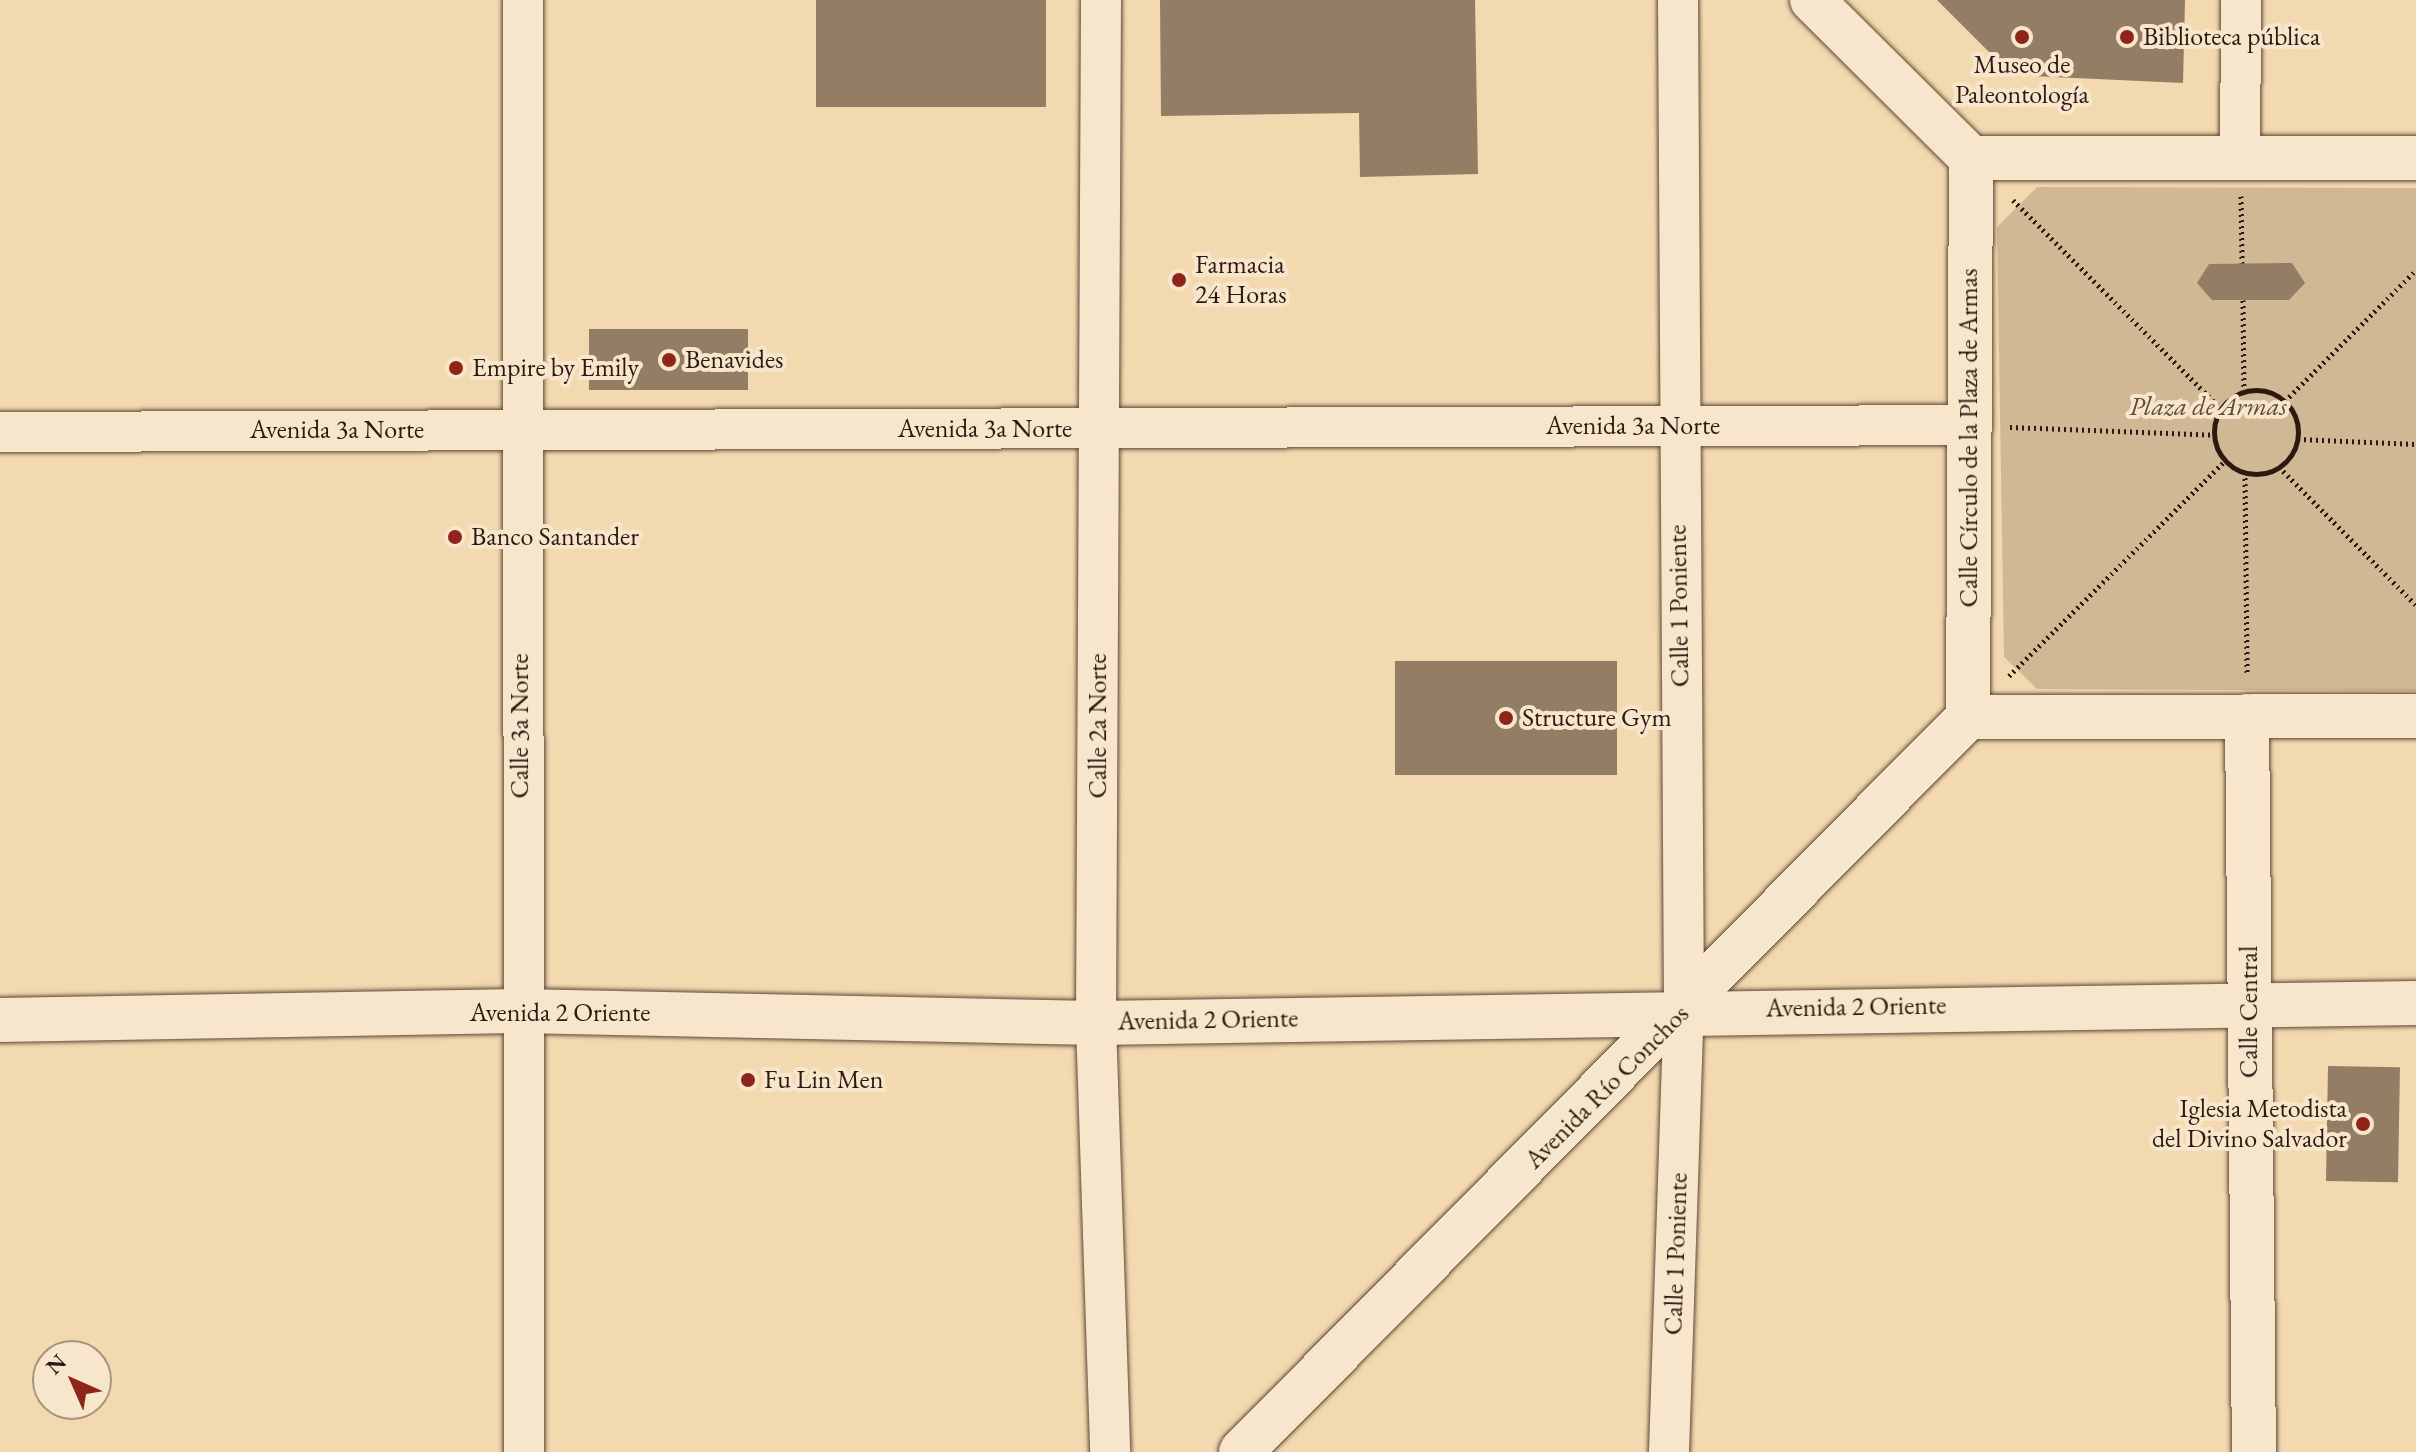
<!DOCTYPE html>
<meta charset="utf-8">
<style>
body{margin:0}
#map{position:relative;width:2416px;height:1452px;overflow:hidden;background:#f3d9af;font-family:"EB Garamond",serif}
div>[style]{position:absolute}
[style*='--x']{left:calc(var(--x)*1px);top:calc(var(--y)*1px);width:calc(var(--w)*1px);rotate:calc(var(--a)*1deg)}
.green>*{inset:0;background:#d1b894}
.building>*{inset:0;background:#937d64;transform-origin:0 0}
.path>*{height:5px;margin-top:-2.5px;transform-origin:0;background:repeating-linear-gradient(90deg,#2c1912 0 2px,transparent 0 6px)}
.path>.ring{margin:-2.5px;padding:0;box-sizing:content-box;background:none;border:5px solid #2c1912;border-radius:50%}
.roads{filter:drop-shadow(0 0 2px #5e4939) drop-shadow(0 0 2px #5e4939)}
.minor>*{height:40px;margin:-20px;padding:0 20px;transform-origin:20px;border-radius:20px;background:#f7e6cb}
.tertiary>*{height:44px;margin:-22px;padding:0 22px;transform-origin:22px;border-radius:22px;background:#f7e6cb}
.secondary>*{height:44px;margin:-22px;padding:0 22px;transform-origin:22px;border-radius:22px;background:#f7e6cb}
.dots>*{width:22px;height:22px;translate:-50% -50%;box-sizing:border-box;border:4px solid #f7e6cb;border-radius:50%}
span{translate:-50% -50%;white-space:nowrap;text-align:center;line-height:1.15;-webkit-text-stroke:8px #f7e6cb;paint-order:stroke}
.poi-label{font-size:26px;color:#2c1912}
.left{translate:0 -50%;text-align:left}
.right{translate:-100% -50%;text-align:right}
.park-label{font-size:26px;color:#5e4939;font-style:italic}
.street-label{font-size:26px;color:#2c1912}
.north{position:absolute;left:32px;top:1340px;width:80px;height:80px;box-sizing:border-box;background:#f7e6cb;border:2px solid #a69481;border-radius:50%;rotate:315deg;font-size:22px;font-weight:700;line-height:32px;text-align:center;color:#2c1912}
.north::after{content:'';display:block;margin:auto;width:28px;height:36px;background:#8f2418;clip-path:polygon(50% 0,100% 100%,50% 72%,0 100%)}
</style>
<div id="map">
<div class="green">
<i style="clip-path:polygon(2037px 187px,2416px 188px,2416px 691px,2037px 689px,2004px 657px,1997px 227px)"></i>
</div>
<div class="building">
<i style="left:816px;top:0;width:230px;height:107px"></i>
<i style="clip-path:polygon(1160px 0,1475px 0,1478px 174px,1360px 177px,1359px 113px,1161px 116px)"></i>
<i style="clip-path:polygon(1937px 0,2185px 0,2183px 83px,2012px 75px)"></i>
<i style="clip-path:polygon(2292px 263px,2305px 283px,2289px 300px,2212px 300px,2197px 283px,2209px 264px)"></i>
<i style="left:748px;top:329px;width:61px;height:159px;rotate:90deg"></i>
<i style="left:1395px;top:661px;width:222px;height:114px"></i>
<i style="left:2328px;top:1066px;width:72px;height:115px;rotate:1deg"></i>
</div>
<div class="path">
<i style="--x:2241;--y:196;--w:67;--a:89.1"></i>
<i style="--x:2013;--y:200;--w:295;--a:45.1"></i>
<i style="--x:2243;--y:300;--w:92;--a:89.4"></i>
<i class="ring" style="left:2214px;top:390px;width:79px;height:79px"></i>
<i style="--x:2285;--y:401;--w:185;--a:-45"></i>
<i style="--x:2010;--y:427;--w:204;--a:2.2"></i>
<i style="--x:2298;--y:439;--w:118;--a:2.4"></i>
<i style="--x:2279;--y:467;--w:194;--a:45.2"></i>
<i style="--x:2245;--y:472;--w:203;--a:89.4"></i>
<i style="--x:2009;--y:676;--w:305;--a:-44.9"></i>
</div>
<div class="roads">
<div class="minor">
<i style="--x:523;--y:0;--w:1452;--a:89.96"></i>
<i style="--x:1101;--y:0;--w:1023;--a:90.28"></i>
<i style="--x:1096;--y:1023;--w:429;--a:88.1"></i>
<i style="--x:2240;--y:158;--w:158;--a:-89.6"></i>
<i style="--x:0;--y:432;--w:1969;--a:-0.2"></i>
<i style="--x:1669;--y:1452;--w:442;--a:-88.1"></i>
<i style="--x:1684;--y:1010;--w:1010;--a:-90.34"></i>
</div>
<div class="tertiary">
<i style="--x:0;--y:1020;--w:520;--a:-0.99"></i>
<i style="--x:520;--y:1011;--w:576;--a:1.19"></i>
<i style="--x:1096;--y:1023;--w:1320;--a:-0.87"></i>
</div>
<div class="secondary">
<i style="--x:1812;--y:0;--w:224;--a:44.8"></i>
<i style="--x:1971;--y:158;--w:559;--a:90.31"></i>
<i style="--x:1968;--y:717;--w:448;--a:-0.1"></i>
<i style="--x:1971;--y:158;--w:445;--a:0"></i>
<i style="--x:2247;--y:716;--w:736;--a:89.46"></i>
<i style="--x:1241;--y:1452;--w:1034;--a:-45.31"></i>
</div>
</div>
<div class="dots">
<i style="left:2022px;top:37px;background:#8f2418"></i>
<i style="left:2127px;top:37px;background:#8f2418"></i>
<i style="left:1179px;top:280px;background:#8f2418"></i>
<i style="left:669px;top:360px;background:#8f2418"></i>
<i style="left:456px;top:368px;background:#8f2418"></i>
<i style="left:455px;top:537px;background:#8f2418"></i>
<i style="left:1506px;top:718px;background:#8f2418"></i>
<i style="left:748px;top:1080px;background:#8f2418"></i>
<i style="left:2363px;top:1124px;background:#8f2418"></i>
</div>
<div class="poi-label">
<span class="left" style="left:2143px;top:37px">Biblioteca pública</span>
<span style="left:2022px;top:80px">Museo de<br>Paleontología</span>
<span class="left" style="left:1195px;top:280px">Farmacia<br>24 Horas</span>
<span class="left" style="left:685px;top:360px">Benavides</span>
<span class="left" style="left:472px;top:368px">Empire by Emily</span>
<span class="left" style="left:471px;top:537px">Banco Santander</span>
<span class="left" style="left:1522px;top:718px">Structure Gym</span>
<span class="left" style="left:764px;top:1080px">Fu Lin Men</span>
<span class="right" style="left:2347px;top:1124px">Iglesia Metodista<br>del Divino Salvador</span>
</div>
<div class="park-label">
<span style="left:2208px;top:407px">Plaza de Armas</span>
</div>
<div class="street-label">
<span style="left:1633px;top:426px">Avenida 3a Norte</span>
<span style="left:985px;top:429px">Avenida 3a Norte</span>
<span style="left:337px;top:430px">Avenida 3a Norte</span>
<span style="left:1969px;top:438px;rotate:-90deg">Calle Círculo de la Plaza de Armas</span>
<span style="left:1679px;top:606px;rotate:-91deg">Calle 1 Poniente</span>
<span style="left:520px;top:726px;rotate:-90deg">Calle 3a Norte</span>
<span style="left:1098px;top:726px;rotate:-90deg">Calle 2a Norte</span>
<span style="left:1856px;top:1007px;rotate:-1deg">Avenida 2 Oriente</span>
<span style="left:2249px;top:1012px;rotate:-90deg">Calle Central</span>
<span style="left:560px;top:1013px">Avenida 2 Oriente</span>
<span style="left:1208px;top:1020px;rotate:-1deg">Avenida 2 Oriente</span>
<span style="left:1607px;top:1087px;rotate:-45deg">Avenida Río Conchos</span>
<span style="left:1676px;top:1254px;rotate:-88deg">Calle 1 Poniente</span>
</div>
<div class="north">N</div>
</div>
